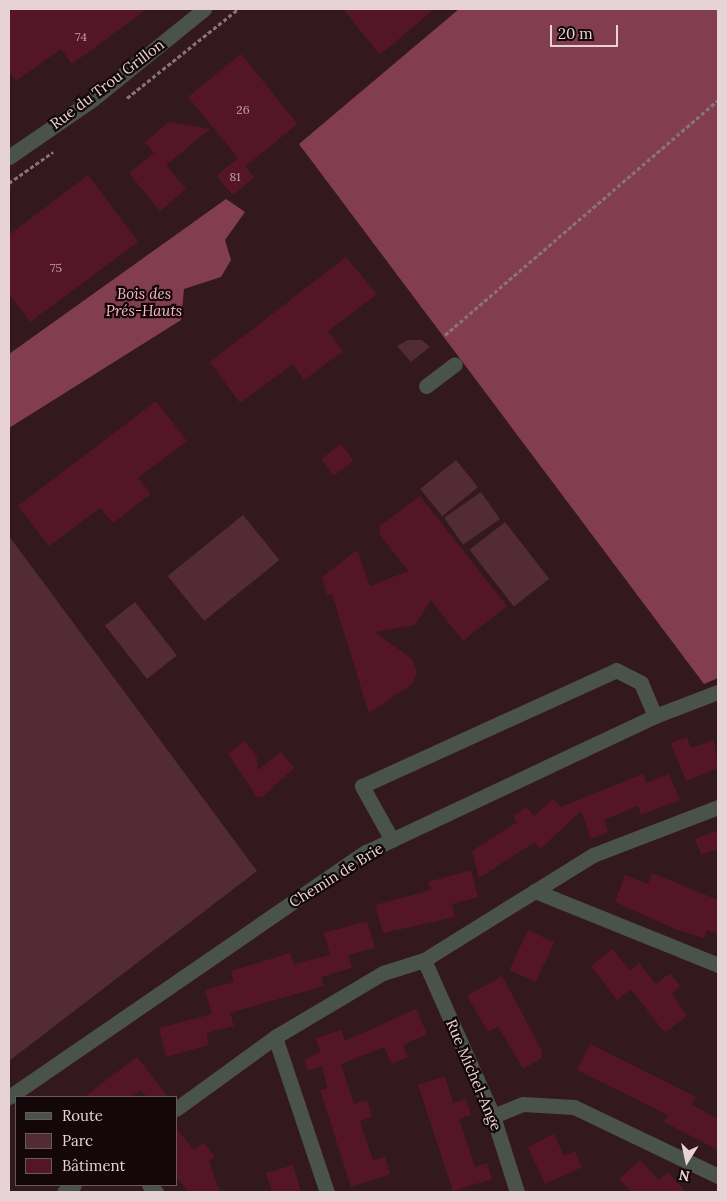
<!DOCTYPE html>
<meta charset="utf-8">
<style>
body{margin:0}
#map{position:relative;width:727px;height:1201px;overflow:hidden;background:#33181e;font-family:Lora,serif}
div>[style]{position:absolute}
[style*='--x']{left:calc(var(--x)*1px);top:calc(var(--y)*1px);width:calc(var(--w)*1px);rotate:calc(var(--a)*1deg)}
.green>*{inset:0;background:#522b34;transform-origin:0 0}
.forest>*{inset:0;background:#823e4f}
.building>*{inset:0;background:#551529;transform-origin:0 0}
.path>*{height:3px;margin-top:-1.5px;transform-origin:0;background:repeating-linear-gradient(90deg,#8a7378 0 4px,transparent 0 6.5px)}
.minor>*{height:15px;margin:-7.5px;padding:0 7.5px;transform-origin:7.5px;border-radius:7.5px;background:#495349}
span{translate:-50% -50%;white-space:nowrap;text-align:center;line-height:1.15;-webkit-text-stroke:4.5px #13070a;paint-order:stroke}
.number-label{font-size:12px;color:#c2a4ac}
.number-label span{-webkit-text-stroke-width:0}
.street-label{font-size:15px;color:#e7d3d7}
.park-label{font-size:15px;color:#f8b8c4;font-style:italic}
.frame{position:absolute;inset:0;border:10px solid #e7d3d7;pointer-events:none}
.legend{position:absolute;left:15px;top:1096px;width:162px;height:90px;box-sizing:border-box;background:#13070a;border:1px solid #68595c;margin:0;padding:6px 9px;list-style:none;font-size:15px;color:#e7d3d7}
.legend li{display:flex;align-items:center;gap:10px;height:25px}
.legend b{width:25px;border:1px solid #68595c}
.north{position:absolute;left:662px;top:1136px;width:50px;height:50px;-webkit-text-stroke:4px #13070a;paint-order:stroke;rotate:190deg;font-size:14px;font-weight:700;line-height:20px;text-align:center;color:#e7d3d7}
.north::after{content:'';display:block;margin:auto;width:18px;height:22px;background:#e7d3d7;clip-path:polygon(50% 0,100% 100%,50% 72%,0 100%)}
.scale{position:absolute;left:550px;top:25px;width:68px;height:22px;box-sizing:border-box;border:2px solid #e7d3d7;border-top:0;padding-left:6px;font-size:15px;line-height:18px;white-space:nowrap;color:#e7d3d7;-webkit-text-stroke:4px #13070a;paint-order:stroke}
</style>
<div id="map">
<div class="green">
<i style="clip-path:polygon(408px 340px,422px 340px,430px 347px,411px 362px,397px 346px)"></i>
<i style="left:456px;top:460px;width:35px;height:46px;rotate:51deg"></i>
<i style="left:481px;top:492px;width:33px;height:45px;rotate:55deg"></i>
<i style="left:243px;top:515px;width:58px;height:97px;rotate:51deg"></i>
<i style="left:505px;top:522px;width:72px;height:45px;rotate:52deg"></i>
<i style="clip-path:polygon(9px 536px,257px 871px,9px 1061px)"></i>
<i style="left:135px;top:602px;width:68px;height:38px;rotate:52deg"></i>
</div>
<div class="forest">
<i style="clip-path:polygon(459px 9px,718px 9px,718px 678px,704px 684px,299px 144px)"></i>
<i style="clip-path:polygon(226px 199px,245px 212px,225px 240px,231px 260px,221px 277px,184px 289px,181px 320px,9px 428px,9px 354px)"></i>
</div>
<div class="building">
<i style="clip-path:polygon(9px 9px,147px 9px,72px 64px,61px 49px,16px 81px,9px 72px)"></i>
<i style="clip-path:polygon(343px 9px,434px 9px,380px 55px)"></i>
<i style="left:241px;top:54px;width:90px;height:68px;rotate:51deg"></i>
<i style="clip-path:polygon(169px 122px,210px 129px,166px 165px,186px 189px,160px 211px,129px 173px,154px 153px,145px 142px)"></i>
<i style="left:238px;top:158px;width:25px;height:28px;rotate:50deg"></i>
<i style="clip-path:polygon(88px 175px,138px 242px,30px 322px,9px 294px,9px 235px)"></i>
<i style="clip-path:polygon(346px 257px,377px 294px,328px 331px,343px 351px,304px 380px,293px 364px,240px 403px,210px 362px)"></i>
<i style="clip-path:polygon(156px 401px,187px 441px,138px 478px,151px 494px,113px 523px,100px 508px,49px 546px,18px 506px)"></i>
<i style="left:341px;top:444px;width:21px;height:25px;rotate:53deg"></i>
<i style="clip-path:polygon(420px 496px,507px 606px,463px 641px,431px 600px,415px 625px,375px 632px,412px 659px,417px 672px,413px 683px,369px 713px,332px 594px,327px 595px,322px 577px,357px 550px,370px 586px,408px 571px,379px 533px,380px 526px)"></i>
<i style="clip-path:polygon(687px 737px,691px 748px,714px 740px,718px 768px,686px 781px,671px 743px)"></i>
<i style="clip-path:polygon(244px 741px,257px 756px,258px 770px,281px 752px,294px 768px,262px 797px,257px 797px,228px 754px)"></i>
<i style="clip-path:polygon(643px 774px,646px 783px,669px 774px,680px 800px,641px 815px,638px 806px,604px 820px,608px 832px,591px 839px,581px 811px,540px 849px,535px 842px,479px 878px,472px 851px,517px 822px,513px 817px,526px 807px,534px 816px,553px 799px,561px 807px)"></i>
<i style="clip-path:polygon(718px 830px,718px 849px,701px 855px,695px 839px)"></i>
<i style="clip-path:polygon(471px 870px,478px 897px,452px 904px,455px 917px,383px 933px,375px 905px,431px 890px,428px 882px)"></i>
<i style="clip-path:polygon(652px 873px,718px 900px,718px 934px,707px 930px,704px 938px,675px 929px,615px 902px,625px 875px,648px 884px)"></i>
<i style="clip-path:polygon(367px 921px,375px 948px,348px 955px,352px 968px,321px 977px,324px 986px,230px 1013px,234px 1026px,206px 1033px,209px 1045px,166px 1057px,159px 1028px,212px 1014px,205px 990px,234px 982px,231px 971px,290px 953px,294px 964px,330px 955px,324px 933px)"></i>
<i style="left:528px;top:930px;width:29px;height:44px;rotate:25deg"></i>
<i style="clip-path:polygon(612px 949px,630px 970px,639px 963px,656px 984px,670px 973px,680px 986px,672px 994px,687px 1016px,665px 1033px,631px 989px,617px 1000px,591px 966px)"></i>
<i style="clip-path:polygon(502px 976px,541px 1049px,542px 1058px,523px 1069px,498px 1026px,488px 1032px,467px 996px)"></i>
<i style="clip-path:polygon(416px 1009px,427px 1034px,403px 1045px,408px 1057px,392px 1064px,384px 1047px,341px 1064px,354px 1104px,367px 1100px,372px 1117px,360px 1121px,373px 1160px,385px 1157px,390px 1174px,351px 1187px,320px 1090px,327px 1088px,322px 1066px,308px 1071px,304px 1060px,320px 1052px,316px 1038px,341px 1030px,345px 1041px)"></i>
<i style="clip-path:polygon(590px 1044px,696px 1097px,692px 1105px,718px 1119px,718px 1150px,664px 1122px,668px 1115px,577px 1070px)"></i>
<i style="clip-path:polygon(137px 1057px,168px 1097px,147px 1097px,141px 1090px,132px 1097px,84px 1097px)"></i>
<i style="clip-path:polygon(445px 1076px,453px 1103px,466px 1099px,471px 1115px,459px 1119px,475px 1167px,487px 1163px,492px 1179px,453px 1191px,418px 1085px)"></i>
<i style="clip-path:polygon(176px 1128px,194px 1150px,204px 1143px,215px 1156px,209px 1161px,220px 1192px,189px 1192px,176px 1177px)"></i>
<i style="clip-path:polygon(554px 1134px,564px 1156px,575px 1151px,582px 1167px,545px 1184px,528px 1147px)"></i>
<i style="clip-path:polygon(640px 1160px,659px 1180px,668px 1172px,686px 1192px,631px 1192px,619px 1179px)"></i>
<i style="clip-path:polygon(293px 1165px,301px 1192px,272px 1192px,266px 1173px)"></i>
</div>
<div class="path">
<i style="--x:127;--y:98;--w:142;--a:-38.7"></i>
<i style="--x:9;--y:183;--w:54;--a:-35.2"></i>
<i style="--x:445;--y:335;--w:360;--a:-40.7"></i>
</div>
<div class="minor">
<i style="--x:9;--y:157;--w:102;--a:-34.6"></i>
<i style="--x:93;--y:99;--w:143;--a:-39"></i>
<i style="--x:426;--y:386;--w:36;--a:-37"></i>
<i style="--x:392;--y:840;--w:62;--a:-119.1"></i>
<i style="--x:362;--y:786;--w:279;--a:-24.5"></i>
<i style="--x:616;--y:670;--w:28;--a:27"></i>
<i style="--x:641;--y:683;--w:36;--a:67"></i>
<i style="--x:535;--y:891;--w:68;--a:-31.8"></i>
<i style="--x:593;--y:855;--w:134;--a:-21"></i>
<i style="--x:424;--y:960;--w:171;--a:66.1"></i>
<i style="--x:493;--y:1116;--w:80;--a:72.5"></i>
<i style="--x:275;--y:1037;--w:163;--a:71.5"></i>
<i style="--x:9;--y:1097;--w:433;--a:-34.5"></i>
<i style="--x:366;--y:852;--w:319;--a:-25.2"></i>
<i style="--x:655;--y:716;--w:67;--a:-20.9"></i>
<i style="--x:176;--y:1109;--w:122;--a:-36"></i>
<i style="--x:275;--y:1037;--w:126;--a:-30.7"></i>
<i style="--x:383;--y:973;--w:43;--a:-17.6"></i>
<i style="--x:424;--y:960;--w:131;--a:-31.9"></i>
<i style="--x:535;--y:891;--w:197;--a:22"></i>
<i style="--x:493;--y:1116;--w:32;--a:-22"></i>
<i style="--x:523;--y:1104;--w:51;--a:3.4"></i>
<i style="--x:574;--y:1107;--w:160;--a:25.6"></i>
<i style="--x:149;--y:1185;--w:10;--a:45"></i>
<i style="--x:64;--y:1192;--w:12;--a:-35"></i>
</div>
<div class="number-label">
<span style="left:81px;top:37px">74</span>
<span style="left:243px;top:110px">26</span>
<span style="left:235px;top:177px">81</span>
<span style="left:56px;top:268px">75</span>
</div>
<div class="street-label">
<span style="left:107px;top:84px;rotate:-37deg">Rue du Trou Grillon</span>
<span style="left:336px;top:875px;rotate:-32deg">Chemin de Brie</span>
<span style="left:474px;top:1075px;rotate:67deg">Rue Michel-Ange</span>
</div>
<div class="park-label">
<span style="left:144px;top:302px">Bois des<br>Prés-Hauts</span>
</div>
<div class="frame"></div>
<ul class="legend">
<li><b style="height:6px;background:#495349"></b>Route</li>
<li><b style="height:14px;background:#522b34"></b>Parc</li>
<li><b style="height:14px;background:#551529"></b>Bâtiment</li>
</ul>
<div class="north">N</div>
<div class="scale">20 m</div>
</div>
